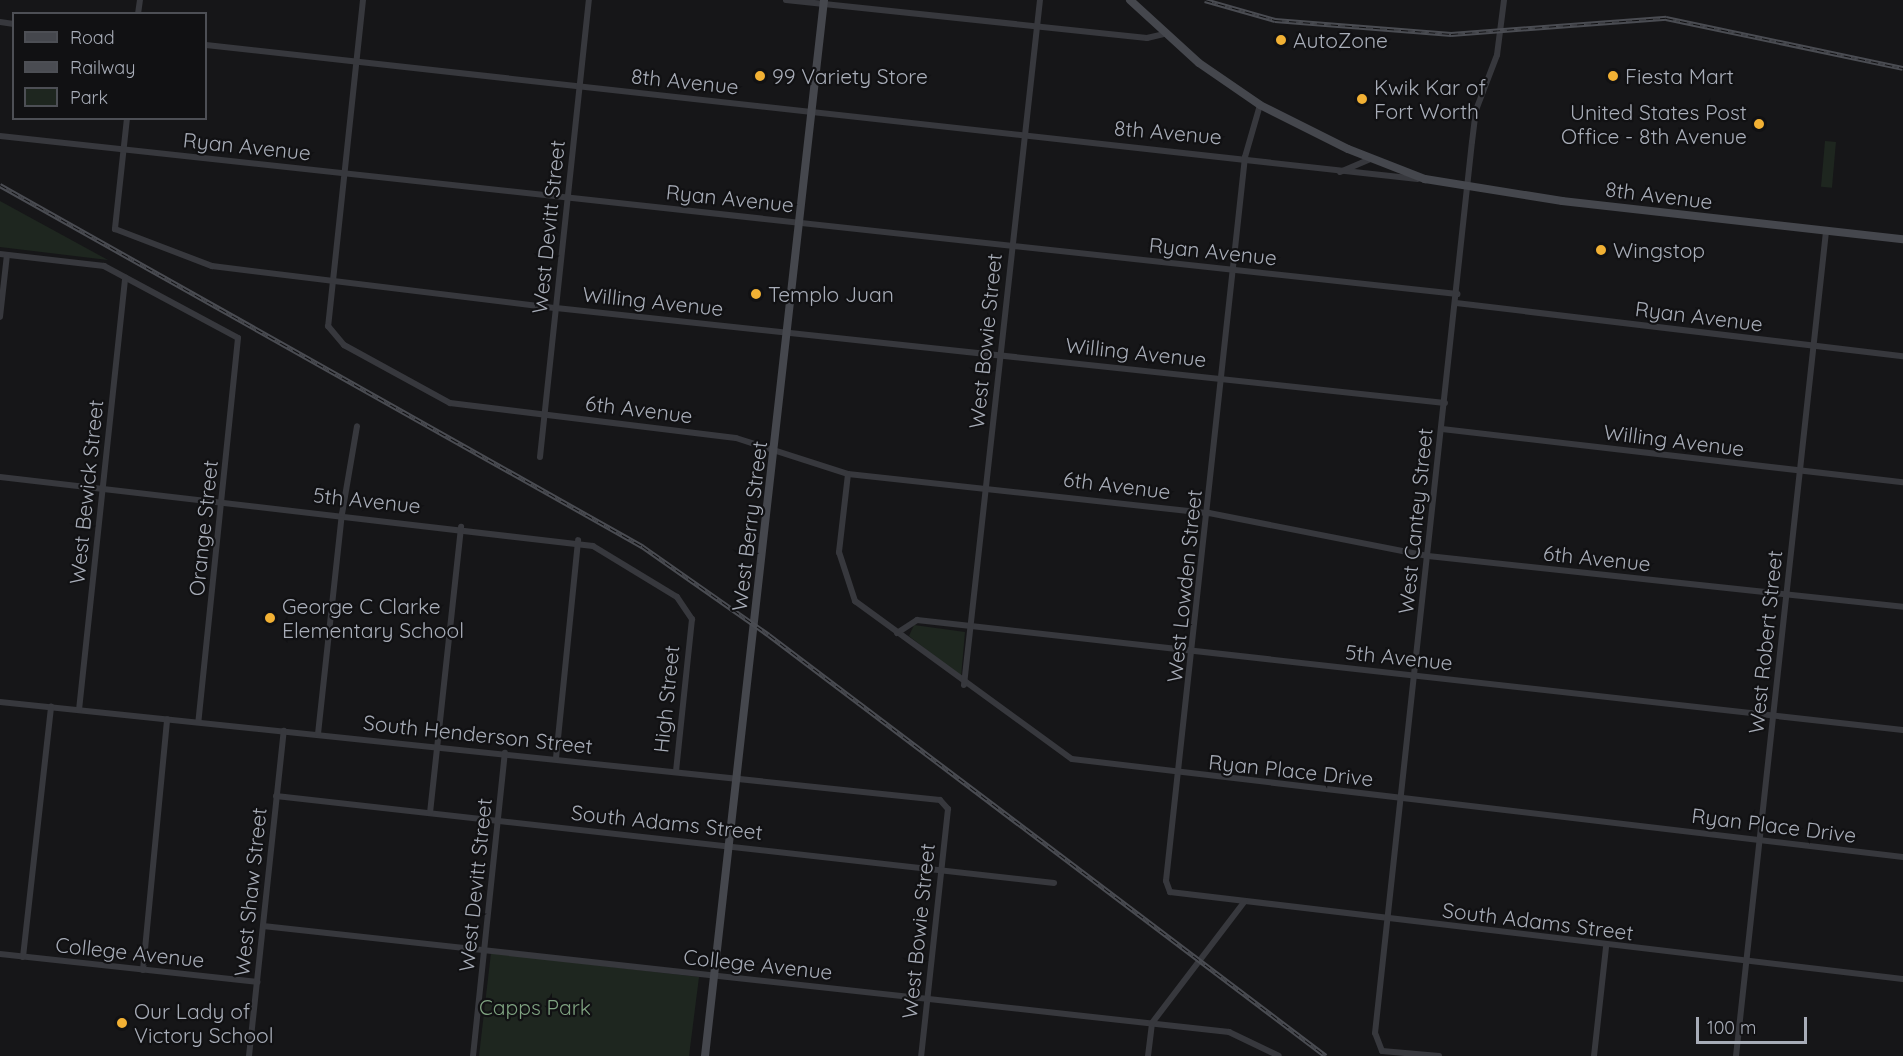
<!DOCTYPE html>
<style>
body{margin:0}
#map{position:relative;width:1903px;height:1056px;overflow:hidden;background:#161618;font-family:Quicksand,sans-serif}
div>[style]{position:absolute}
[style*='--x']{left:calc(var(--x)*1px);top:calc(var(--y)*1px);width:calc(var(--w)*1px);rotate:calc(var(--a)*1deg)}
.green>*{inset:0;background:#1e261f;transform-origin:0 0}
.minor>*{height:6px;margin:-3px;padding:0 3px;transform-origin:3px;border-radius:3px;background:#37383d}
.secondary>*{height:8px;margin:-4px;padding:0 4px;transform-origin:4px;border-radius:4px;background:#45474d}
.rail>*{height:4.5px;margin-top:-2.25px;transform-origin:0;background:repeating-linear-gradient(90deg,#111113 0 7px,#4a4c52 0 14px);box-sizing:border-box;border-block:2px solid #4a4c52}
.dots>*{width:16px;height:16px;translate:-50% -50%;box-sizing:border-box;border:3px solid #111113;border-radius:50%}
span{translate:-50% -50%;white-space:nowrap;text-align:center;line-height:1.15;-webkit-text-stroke:4.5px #111113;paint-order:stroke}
.poi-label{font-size:21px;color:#a8adb8}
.left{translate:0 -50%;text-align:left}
.right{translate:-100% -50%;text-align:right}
.street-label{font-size:21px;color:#a8adb8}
.park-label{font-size:21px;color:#7fa381}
.legend{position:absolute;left:12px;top:12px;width:195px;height:108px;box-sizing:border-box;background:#111113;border:2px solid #4d4f55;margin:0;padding:8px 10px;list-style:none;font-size:18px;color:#a8adb8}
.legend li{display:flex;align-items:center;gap:12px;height:30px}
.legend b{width:30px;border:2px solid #4d4f55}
.scale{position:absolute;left:1696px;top:1017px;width:111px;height:27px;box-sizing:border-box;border:3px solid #a8adb8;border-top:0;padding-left:8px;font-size:18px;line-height:21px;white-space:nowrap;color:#a8adb8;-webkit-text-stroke:4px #111113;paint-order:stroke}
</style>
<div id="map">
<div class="green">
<i style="left:1825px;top:141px;width:11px;height:46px;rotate:5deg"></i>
<i style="clip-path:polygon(0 201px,108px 260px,0 247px)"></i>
<i style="clip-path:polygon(914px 625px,965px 632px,961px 677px,909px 636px)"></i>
<i style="clip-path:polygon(491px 953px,699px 977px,689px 1056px,479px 1056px)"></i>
</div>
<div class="minor">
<i style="--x:363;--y:0;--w:328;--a:96.1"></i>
<i style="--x:328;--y:326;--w:25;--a:50"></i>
<i style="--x:344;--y:345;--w:121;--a:28.7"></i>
<i style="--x:450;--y:403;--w:288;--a:7"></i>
<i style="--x:736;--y:438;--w:118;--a:17.8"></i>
<i style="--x:848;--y:474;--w:363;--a:6.2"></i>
<i style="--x:1209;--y:513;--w:223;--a:11.1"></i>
<i style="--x:1428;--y:556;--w:478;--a:6.1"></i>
<i style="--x:786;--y:0;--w:363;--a:6"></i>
<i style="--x:1147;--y:38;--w:17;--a:-13"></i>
<i style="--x:138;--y:14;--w:14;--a:-82"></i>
<i style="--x:0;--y:22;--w:14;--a:8"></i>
<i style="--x:206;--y:45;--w:1219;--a:6.31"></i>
<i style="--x:1260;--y:105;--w:54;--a:106.1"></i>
<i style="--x:1245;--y:157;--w:728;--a:96.23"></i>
<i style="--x:1166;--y:881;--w:12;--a:70"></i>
<i style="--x:1170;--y:892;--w:738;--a:6.77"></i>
<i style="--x:127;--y:118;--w:112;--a:96.2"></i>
<i style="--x:115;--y:229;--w:104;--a:20.9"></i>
<i style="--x:212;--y:266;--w:347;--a:7"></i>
<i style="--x:556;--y:308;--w:894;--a:6.1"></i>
<i style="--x:0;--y:136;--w:1466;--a:6.19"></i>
<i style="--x:1340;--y:172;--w:33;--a:-23"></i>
<i style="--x:0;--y:254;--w:105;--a:6.6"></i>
<i style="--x:104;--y:266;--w:152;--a:28.2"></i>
<i style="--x:238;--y:338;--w:386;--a:95.9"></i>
<i style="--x:1456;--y:303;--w:450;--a:6.8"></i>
<i style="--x:0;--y:317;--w:62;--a:-83.6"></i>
<i style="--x:1442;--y:429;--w:464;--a:6.6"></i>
<i style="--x:540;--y:457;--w:460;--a:-83.9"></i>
<i style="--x:848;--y:474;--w:79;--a:96.6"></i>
<i style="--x:839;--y:552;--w:52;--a:71.9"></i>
<i style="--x:855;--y:601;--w:268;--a:36.1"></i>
<i style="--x:1072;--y:759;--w:837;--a:6.73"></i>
<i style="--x:0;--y:477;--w:597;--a:6.64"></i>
<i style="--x:593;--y:546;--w:98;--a:31.3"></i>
<i style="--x:677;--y:597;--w:27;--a:56"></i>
<i style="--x:692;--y:619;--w:152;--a:96"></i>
<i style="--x:897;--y:633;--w:24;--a:-33"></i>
<i style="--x:917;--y:620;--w:992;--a:6.37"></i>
<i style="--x:964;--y:685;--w:689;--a:-83.67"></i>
<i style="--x:0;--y:702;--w:945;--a:5.95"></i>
<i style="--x:940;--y:800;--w:12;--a:48"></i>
<i style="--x:948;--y:809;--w:248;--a:96.2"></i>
<i style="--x:79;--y:710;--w:435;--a:-83.9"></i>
<i style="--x:318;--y:734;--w:221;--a:-83.8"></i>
<i style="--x:342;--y:514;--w:89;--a:-80.3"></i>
<i style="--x:556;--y:758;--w:219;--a:-84.2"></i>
<i style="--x:276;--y:796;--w:783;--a:6.38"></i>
<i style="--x:430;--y:813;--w:288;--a:-83.8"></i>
<i style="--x:263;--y:926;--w:972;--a:6.26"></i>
<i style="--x:1229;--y:1032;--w:55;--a:25.6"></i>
<i style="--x:0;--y:954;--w:259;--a:6.2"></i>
<i style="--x:23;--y:957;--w:252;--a:-83.6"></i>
<i style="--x:143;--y:970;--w:252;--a:-84.5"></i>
<i style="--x:249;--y:1056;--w:327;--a:-83.9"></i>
<i style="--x:473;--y:1056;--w:305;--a:-84"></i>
<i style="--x:1148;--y:1056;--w:33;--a:-83"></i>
<i style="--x:1152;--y:1023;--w:153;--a:-52.7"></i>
<i style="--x:1439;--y:1056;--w:57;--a:-175"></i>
<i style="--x:1382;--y:1051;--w:19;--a:-111"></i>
<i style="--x:1375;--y:1033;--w:896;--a:-83.79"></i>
<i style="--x:1472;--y:142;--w:32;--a:-83"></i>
<i style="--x:1476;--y:110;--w:59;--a:-69.1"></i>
<i style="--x:1497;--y:55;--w:55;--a:-82.7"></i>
<i style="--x:1594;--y:1056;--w:110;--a:-83.7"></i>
<i style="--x:1736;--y:1056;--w:830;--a:-83.77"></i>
</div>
<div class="secondary">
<i style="--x:1130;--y:0;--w:93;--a:42.4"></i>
<i style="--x:1199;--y:63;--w:74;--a:34.5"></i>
<i style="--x:1260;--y:105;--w:98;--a:26.6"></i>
<i style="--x:1348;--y:149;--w:83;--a:21.3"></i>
<i style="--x:1425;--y:179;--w:139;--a:9.1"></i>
<i style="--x:1562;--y:201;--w:343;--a:6.4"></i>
<i style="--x:705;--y:1056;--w:1063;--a:-83.57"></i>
</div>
<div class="rail">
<i style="--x:1205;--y:0;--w:73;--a:15.9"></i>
<i style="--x:1275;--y:20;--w:177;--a:4.5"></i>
<i style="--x:1451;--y:34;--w:216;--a:-4.3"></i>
<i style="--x:1666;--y:18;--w:242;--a:11.9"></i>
<i style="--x:0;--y:185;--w:737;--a:29.35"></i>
<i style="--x:642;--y:546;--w:155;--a:35"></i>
<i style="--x:769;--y:635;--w:698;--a:37.08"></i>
</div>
<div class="dots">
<i style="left:1281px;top:40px;background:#f2b134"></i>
<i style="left:760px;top:76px;background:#f2b134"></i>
<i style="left:1613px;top:76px;background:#f2b134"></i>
<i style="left:1362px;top:99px;background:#f2b134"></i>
<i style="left:1759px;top:124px;background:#f2b134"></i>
<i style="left:1601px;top:250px;background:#f2b134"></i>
<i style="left:756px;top:294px;background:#f2b134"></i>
<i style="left:270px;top:618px;background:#f2b134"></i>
<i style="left:122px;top:1023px;background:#f2b134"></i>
</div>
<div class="poi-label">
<span class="left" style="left:1293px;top:40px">AutoZone</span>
<span class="left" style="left:772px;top:76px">99 Variety Store</span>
<span class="left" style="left:1625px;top:76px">Fiesta Mart</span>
<span class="left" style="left:1374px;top:99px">Kwik Kar of<br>Fort Worth</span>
<span class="right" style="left:1747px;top:124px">United States Post<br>Office - 8th Avenue</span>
<span class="left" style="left:1613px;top:250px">Wingstop</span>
<span class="left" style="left:768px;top:294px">Templo Juan</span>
<span class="left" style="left:282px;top:618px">George C Clarke<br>Elementary School</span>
<span class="left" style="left:134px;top:1023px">Our Lady of<br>Victory School</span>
</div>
<div class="street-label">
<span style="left:685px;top:81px;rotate:6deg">8th Avenue</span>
<span style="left:1168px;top:132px;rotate:5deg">8th Avenue</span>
<span style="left:247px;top:146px;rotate:6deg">Ryan Avenue</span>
<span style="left:1659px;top:195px;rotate:7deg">8th Avenue</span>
<span style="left:730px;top:198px;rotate:6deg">Ryan Avenue</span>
<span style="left:548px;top:227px;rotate:-84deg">West Devitt Street</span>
<span style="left:1213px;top:251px;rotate:6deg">Ryan Avenue</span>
<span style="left:653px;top:301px;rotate:6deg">Willing Avenue</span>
<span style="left:1699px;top:316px;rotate:7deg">Ryan Avenue</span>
<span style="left:985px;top:341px;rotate:-84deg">West Bowie Street</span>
<span style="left:1136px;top:352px;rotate:6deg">Willing Avenue</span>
<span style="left:639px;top:409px;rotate:7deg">6th Avenue</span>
<span style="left:1674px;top:440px;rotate:7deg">Willing Avenue</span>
<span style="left:1117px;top:485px;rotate:7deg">6th Avenue</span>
<span style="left:86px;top:492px;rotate:-84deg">West Bewick Street</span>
<span style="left:367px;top:500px;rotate:6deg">5th Avenue</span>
<span style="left:1415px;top:521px;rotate:-84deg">West Cantey Street</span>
<span style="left:749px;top:526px;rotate:-83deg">West Berry Street</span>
<span style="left:203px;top:528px;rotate:-84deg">Orange Street</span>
<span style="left:1597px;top:558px;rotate:6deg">6th Avenue</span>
<span style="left:1184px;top:586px;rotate:-84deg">West Lowden Street</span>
<span style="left:1765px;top:642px;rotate:-84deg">West Robert Street</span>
<span style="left:1399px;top:657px;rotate:6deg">5th Avenue</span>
<span style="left:666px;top:699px;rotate:-84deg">High Street</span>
<span style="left:478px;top:734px;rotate:6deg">South Henderson Street</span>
<span style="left:1291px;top:770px;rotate:6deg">Ryan Place Drive</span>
<span style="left:667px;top:822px;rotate:6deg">South Adams Street</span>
<span style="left:1774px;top:825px;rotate:7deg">Ryan Place Drive</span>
<span style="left:475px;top:885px;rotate:-84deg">West Devitt Street</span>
<span style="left:250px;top:892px;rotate:-84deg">West Shaw Street</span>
<span style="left:1538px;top:921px;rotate:7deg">South Adams Street</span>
<span style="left:918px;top:931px;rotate:-84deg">West Bowie Street</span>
<span style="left:130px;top:952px;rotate:6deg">College Avenue</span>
<span style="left:758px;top:964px;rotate:6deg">College Avenue</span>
</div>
<div class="park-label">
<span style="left:535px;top:1007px">Capps Park</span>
</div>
<ul class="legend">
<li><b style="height:8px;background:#45474d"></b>Road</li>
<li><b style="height:8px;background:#4a4c52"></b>Railway</li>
<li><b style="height:16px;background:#1e261f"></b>Park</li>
</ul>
<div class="scale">100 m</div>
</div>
